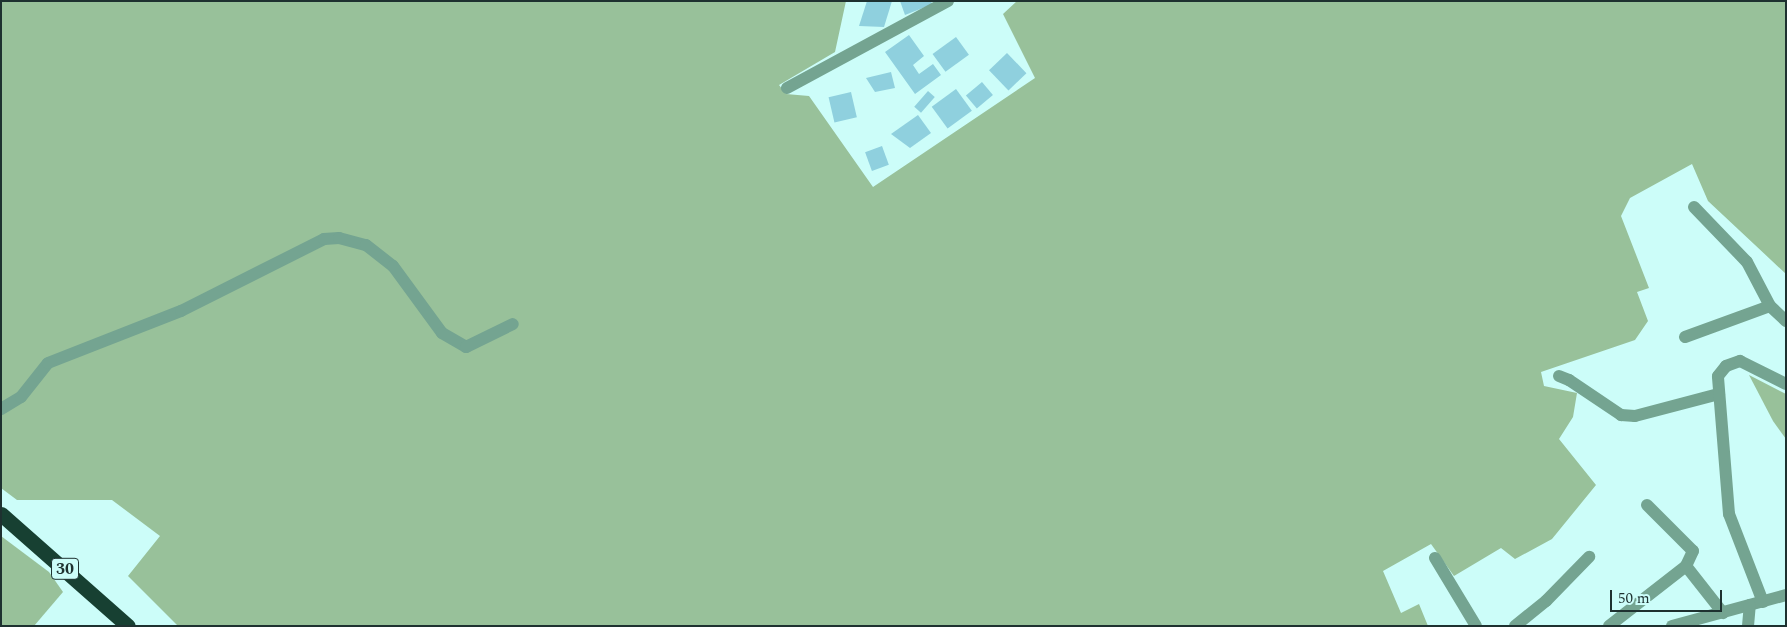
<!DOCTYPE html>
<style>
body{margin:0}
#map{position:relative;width:1787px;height:627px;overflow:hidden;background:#ccfdf9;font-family:Spectral,serif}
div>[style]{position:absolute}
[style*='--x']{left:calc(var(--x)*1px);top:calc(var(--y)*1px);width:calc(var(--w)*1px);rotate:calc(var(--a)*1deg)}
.forest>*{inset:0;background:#98c19a}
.building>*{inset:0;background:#8fd0de;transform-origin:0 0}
.street>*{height:12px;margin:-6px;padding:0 6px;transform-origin:6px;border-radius:6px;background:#74a491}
.highway>*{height:15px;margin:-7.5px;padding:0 7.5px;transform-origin:7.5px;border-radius:7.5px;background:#174032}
span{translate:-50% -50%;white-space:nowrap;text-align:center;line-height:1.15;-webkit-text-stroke:4px #ccfdf9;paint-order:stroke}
.shield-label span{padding:1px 4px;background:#ccfdf9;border:1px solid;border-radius:4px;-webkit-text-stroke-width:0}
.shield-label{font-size:16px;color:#1e3130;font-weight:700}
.frame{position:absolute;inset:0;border:2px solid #1e3130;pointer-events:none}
.scale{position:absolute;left:1610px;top:590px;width:112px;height:22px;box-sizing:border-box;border:2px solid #1e3130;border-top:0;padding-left:6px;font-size:15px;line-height:18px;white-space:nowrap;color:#1e3130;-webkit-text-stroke:4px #ccfdf9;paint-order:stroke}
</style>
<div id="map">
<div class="forest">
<i style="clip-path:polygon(1px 1px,846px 1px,835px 52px,779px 85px,786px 94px,809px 96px,873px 187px,1035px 78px,1003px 14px,1017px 1px,1786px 1px,1786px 274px,1708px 201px,1692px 164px,1630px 198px,1621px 216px,1649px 288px,1637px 292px,1648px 321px,1635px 340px,1541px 372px,1544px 386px,1577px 393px,1573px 417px,1559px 439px,1596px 485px,1552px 539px,1515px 559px,1501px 548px,1454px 576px,1431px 544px,1383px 571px,1401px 613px,1419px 604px,1428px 626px,178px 626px,128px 576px,160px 536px,112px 500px,17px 500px,1px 488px)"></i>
<i style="clip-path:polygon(1749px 375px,1786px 394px,1786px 439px,1773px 421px)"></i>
<i style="clip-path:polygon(1px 536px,49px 572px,63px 592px,34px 626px,1px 626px)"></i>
</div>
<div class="building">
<i style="clip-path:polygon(867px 1px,892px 1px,884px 27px,859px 26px)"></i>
<i style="clip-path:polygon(900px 1px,930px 1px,933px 4px,905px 15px)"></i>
<i style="clip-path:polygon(909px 35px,924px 56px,913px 65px,919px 74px,933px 64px,941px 75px,915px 94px,885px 52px)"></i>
<i style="left:956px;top:37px;width:22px;height:29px;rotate:54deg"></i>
<i style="left:1007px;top:53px;width:28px;height:25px;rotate:46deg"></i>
<i style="clip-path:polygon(891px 72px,895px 88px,875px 92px,866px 78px)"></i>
<i style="left:982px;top:82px;width:17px;height:21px;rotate:50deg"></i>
<i style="left:956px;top:89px;width:27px;height:30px;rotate:54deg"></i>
<i style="left:928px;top:91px;width:9px;height:21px;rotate:41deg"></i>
<i style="left:851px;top:92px;width:26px;height:23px;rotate:77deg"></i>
<i style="clip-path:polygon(918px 115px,931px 133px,910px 148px,891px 134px)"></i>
<i style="left:882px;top:146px;width:20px;height:18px;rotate:70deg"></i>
</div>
<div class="street">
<i style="--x:787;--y:88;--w:183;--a:-28.4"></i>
<i style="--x:1694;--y:207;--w:76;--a:46.1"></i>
<i style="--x:1747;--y:262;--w:50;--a:62.4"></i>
<i style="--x:1770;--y:306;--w:22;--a:43"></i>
<i style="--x:1685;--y:337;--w:90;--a:-20"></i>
<i style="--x:1559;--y:376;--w:11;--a:22"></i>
<i style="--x:1569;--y:380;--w:63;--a:33.9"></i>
<i style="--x:1621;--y:415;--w:14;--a:4"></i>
<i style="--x:1635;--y:416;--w:87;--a:-14.7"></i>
<i style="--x:1;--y:409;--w:23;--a:-31"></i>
<i style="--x:21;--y:397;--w:43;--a:-51.5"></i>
<i style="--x:48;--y:363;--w:143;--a:-21.4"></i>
<i style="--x:181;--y:311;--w:160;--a:-26.7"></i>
<i style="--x:324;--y:239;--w:15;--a:-4"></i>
<i style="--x:339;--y:238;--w:28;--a:15"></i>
<i style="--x:366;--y:245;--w:34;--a:38"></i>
<i style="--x:393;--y:266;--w:83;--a:53.8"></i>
<i style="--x:442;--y:333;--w:28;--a:30"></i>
<i style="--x:466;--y:347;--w:52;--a:-26.1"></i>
<i style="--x:1647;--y:505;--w:65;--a:45"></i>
<i style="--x:1693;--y:551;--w:17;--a:115"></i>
<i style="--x:1435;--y:558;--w:79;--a:58.9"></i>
<i style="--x:1763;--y:602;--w:94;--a:-111.1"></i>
<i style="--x:1729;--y:514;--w:138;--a:-94.6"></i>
<i style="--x:1718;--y:376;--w:13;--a:-51"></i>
<i style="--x:1726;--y:366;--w:15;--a:-20"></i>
<i style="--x:1740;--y:361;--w:51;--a:26.6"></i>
<i style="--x:1515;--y:626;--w:40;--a:-39"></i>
<i style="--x:1546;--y:601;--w:62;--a:-45.7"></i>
<i style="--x:1609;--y:626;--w:98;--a:-37.9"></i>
<i style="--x:1686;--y:566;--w:60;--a:51.8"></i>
<i style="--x:1672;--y:626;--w:118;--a:-15.2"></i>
<i style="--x:1748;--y:626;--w:21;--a:-85"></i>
</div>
<div class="highway">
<i style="--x:1;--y:514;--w:169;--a:41.4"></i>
</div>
<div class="shield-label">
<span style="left:65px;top:569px">30</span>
</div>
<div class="frame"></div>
<div class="scale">50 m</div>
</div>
